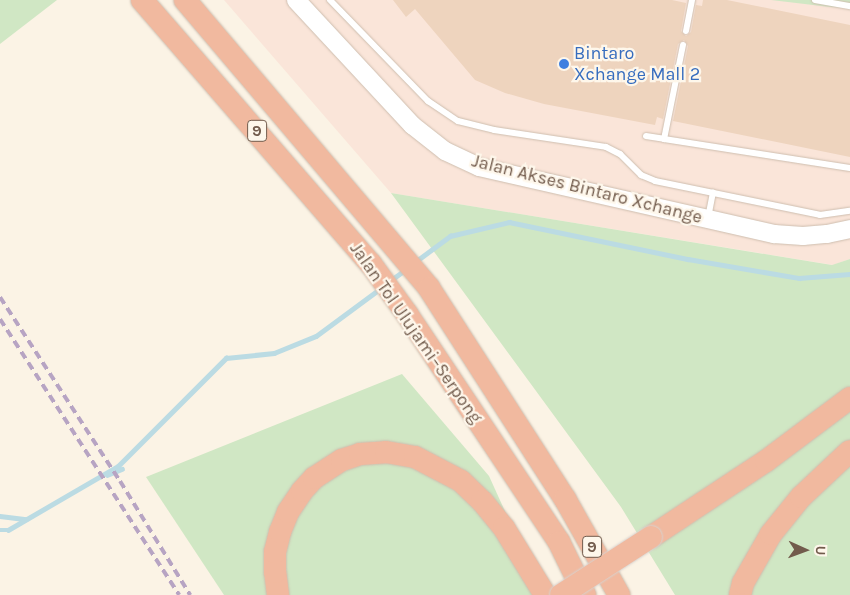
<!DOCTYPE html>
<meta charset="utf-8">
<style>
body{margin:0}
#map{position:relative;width:850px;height:595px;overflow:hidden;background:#fbf3e5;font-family:Karla,sans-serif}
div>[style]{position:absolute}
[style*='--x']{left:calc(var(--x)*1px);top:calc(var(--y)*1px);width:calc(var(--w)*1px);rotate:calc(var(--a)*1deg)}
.commercial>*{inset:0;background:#fae5d9}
.green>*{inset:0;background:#d0e7c4}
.stream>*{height:4.5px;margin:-2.25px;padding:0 2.25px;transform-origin:2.25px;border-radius:2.25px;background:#bbdbe3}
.building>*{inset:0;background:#eed4be}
.roads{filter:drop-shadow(0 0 1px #cebeaf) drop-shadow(0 0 1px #cebeaf)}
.service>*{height:6px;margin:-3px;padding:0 3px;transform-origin:3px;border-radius:3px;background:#fff}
.secondary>*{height:18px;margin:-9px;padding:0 9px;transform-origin:9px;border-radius:9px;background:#fff}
.motorway>*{height:22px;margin:-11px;padding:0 11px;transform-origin:11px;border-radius:11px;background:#f1b99f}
.rail>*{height:4px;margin-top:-2px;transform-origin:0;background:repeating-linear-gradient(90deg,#b7a4c3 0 8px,transparent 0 13px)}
.bridges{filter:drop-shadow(0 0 1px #d8d1cd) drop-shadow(0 0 1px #d8d1cd)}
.motorway-bridge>*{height:22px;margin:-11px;padding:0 11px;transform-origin:11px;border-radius:11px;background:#f1b99f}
.dots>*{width:14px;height:14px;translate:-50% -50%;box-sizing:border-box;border:2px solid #fef7eb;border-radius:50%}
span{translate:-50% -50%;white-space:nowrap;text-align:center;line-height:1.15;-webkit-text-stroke:4.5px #fef7eb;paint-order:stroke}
.shield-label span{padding:1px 4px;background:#fef7eb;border:1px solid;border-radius:4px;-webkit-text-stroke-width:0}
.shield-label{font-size:16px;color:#725b4c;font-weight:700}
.shop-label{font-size:18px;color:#366cbe}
.left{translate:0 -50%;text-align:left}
.street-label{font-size:18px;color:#725b4c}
.north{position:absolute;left:780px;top:525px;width:50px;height:50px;-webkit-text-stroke:4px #fef7eb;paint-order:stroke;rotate:92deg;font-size:14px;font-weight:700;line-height:20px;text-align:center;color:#725b4c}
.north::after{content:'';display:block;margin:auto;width:18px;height:22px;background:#725b4c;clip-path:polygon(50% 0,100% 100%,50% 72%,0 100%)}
</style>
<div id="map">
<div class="commercial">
<i style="clip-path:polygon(224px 0,850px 0,850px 259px,833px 265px,391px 193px)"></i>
</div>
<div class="green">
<i style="clip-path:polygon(0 0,57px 0,0 44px)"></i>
<i style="clip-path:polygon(771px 0,850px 0,850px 8px,830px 7px)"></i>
<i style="clip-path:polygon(391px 193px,832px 265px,850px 259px,850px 595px,675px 595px,621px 507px)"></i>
<i style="clip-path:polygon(402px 374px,489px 476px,543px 595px,224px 595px,146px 477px)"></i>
</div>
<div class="stream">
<i style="--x:415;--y:262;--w:44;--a:-36.6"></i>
<i style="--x:450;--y:236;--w:61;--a:-13.3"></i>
<i style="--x:509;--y:222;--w:183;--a:11.7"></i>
<i style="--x:688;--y:259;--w:113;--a:9.7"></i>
<i style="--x:799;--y:278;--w:51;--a:-4.5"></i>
<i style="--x:391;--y:280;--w:17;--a:-36"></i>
<i style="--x:107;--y:475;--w:16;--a:-22"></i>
<i style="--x:0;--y:516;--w:26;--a:7"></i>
<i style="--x:0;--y:530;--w:8;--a:0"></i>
<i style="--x:8;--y:530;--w:127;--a:-30.2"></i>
<i style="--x:118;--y:466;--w:153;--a:-45"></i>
<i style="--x:226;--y:358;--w:48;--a:-5.9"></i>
<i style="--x:274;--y:353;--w:45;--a:-22"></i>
<i style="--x:316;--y:336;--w:81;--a:-36.4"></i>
</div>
<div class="building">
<i style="clip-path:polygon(393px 0,672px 0,686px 3px,681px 31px,686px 36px,691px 32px,696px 5px,702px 6px,703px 0,727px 0,850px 25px,850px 157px,673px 121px,688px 46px,684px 40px,678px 44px,663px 119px,657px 117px,655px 125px,544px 104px,505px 93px,475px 80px,415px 9px,406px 17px)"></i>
</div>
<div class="roads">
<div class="service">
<i style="--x:330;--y:0;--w:141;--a:45.9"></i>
<i style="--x:428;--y:101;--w:36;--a:34"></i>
<i style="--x:458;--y:121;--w:37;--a:14"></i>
<i style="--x:494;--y:130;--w:113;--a:8.6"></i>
<i style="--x:606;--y:147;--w:16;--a:27"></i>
<i style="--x:620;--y:154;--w:30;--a:45"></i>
<i style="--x:641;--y:175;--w:15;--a:23"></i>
<i style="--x:655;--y:181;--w:168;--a:11.6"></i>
<i style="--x:820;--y:215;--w:30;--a:-8"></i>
<i style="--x:815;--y:0;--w:36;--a:10"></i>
<i style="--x:686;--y:31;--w:32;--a:-79"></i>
<i style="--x:683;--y:45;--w:96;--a:101.4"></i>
<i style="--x:664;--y:139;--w:188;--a:8.9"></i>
<i style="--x:646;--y:136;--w:18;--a:9"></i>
<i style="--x:708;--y:218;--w:26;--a:-79"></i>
</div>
<div class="secondary">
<i style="--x:296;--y:0;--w:171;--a:47.1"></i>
<i style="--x:412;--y:125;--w:42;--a:38.2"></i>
<i style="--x:445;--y:151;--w:38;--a:25"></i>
<i style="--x:479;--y:167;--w:303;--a:12.8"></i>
<i style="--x:774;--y:234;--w:29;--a:4"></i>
<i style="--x:803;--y:236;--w:24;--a:-5"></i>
<i style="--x:827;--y:234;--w:24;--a:-12"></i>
</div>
<div class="motorway">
<i style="--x:142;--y:0;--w:349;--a:49.1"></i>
<i style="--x:371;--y:264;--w:62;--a:54.2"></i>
<i style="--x:407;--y:314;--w:274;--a:56.3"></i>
<i style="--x:559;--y:542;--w:59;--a:63.9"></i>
<i style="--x:185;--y:0;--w:377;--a:49.7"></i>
<i style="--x:429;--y:288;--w:251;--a:57.2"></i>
<i style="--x:565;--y:499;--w:110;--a:60.6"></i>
<i style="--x:651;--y:537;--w:138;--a:-33.5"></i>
<i style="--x:766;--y:461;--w:105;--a:-36.9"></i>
<i style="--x:278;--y:595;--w:23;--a:-97"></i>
<i style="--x:275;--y:572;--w:20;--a:-90"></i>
<i style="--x:275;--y:552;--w:21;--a:-76"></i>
<i style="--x:280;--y:532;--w:22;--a:-68"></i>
<i style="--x:288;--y:512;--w:25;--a:-56"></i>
<i style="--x:302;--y:491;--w:18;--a:-47"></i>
<i style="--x:314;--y:478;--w:33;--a:-33"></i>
<i style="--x:342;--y:460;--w:19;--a:-18"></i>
<i style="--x:360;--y:454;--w:26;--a:-4"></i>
<i style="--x:386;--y:452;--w:29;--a:10"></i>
<i style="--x:415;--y:457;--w:52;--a:27.6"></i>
<i style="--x:461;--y:481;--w:29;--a:44"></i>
<i style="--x:482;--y:501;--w:35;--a:51"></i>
<i style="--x:504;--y:528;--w:79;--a:58.5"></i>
<i style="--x:740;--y:595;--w:12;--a:-76"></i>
<i style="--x:743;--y:583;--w:56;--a:-60.3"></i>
<i style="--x:771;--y:534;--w:48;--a:-51"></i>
<i style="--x:801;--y:497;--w:67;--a:-43.2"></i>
</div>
</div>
<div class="rail">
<i style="--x:0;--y:297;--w:220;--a:56.9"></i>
<i style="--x:120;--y:481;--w:134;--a:58.4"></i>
<i style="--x:0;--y:319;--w:329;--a:57"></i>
</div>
<div class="bridges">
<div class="motorway-bridge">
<i style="--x:561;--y:595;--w:107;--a:-32.8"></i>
</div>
</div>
<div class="dots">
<i style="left:564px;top:64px;background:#3f7fe0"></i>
</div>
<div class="shield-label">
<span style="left:257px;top:131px">9</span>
<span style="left:592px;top:547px">9</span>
</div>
<div class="shop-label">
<span class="left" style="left:574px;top:64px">Bintaro<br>Xchange Mall 2</span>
</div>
<div class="street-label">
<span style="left:587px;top:189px;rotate:14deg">Jalan Akses Bintaro Xchange</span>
<span style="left:416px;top:333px;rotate:55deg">Jalan Tol Ulujami–Serpong</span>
</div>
<div class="north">U</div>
</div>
